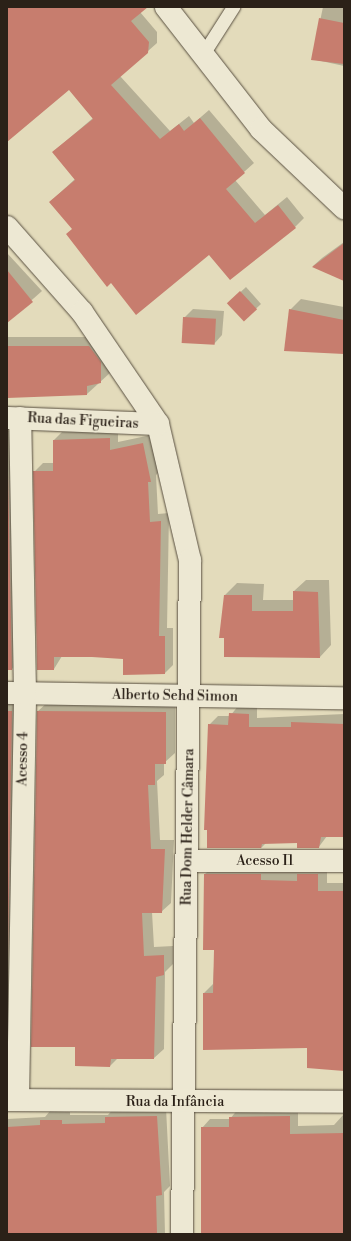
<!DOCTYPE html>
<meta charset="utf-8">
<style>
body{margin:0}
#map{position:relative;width:351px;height:1241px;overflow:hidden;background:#e3dbbb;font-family:"Libre Bodoni",serif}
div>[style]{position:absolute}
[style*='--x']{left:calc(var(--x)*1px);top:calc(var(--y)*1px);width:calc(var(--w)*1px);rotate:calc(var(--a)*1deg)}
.shadow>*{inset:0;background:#0003}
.building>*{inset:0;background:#c77d6e;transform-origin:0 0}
.roads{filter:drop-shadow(0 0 1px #595041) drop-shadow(0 0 1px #595041)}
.lane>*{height:13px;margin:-6.5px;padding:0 6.5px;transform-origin:6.5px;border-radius:6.5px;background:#ede8d3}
.street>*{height:22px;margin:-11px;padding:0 11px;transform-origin:11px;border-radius:11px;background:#ede8d3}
.secondary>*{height:22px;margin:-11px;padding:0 11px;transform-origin:11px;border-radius:11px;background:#ede8d3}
span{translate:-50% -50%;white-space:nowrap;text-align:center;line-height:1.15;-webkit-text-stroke:3px #ede8d3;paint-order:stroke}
.street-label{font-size:14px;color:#2b2118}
.frame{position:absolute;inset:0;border:8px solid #2b2118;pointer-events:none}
</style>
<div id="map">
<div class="shadow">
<i style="clip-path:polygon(7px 7px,146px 7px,140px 12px,157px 32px,157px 43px,120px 76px,170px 131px,189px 116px,194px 123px,209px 110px,254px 163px,235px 180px,265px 215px,287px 197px,304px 218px,295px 227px,209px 254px,73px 229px,50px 202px,75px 179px,53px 152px,93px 118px,69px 89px,7px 140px)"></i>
<i style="clip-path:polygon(323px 7px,344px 7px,344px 66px,312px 59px)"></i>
<i style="clip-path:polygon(344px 242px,344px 280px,313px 266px,322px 258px)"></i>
<i style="clip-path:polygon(7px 253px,42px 291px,7px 322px)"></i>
<i style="clip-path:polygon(246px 287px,261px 304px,244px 320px,233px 299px)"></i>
<i style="clip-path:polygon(301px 299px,344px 307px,344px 353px,290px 310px)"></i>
<i style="clip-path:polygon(193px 309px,224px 311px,222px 335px,214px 344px,184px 318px)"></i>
<i style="clip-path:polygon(7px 337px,99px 337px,111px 372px,87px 394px,7px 395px)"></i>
<i style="clip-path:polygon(7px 431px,16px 431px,20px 661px,12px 669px,7px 669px)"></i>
<i style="clip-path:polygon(118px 431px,118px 442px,151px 435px,159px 472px,156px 475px,158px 514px,169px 513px,167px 628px,173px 628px,173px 665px,165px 673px,124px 674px,124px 658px,92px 656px,62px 656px,54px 669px,34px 472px,43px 463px,54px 463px,54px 440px,62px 432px)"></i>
<i style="clip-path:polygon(306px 580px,329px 580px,331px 645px,320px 657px,220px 637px,225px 595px,237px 583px,264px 584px,263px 600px,294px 600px,294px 591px)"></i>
<i style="clip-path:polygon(7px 702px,20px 702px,14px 1061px,7px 1069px)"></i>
<i style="clip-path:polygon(48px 702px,175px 703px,175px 753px,164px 763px,164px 775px,157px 781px,160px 840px,174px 840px,171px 903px,161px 912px,152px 912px,154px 947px,173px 946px,173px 964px,165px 972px,164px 1049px,154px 1058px,118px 1058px,110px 1066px,76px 1046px,38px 711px)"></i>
<i style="clip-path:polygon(239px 705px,257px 706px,257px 718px,344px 714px,344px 836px,327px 836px,318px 848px,298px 842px,266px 843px,261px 848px,209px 725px,218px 716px,230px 716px)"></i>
<i style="clip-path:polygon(214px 865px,300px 872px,307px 865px,327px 865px,327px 883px,344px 883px,344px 1070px,308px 1047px,204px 993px,213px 984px,215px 949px,204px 949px,205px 874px)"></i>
<i style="clip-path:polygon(114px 1108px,166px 1108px,170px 1186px,164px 1192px,165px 1234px,7px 1234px,7px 1119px,45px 1117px,50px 1111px,70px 1112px,70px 1115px,108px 1115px)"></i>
<i style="clip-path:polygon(298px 1108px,298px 1126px,334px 1125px,344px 1114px,344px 1234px,202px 1234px,202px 1128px,210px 1119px,230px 1119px,238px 1109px)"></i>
</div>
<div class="building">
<i style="clip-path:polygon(7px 7px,148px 7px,131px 21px,149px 42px,148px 53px,111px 85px,160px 139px,179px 124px,184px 131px,200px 118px,245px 173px,226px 189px,255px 223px,278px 205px,296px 228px,230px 280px,209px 255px,136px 315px,111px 283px,107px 287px,93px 269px,66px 234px,72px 229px,49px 202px,75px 180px,52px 152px,93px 119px,69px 90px,7px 142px)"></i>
<i style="clip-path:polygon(319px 18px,344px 23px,344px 64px,311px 60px)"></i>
<i style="clip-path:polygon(344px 243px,344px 281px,312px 267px)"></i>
<i style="clip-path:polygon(7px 270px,33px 302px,7px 323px)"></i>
<i style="left:240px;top:291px;width:25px;height:18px;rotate:47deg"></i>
<i style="clip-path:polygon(289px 309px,344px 320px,344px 354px,284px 351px)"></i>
<i style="left:183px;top:317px;width:33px;height:26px;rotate:3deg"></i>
<i style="clip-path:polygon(7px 346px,89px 346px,101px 362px,101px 383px,87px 386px,87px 395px,7px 398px)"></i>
<i style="clip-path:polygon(110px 438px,110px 450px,143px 443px,151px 482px,148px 482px,150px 522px,161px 521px,159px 636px,165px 636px,165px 674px,123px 675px,123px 659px,92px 657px,54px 657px,54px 670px,37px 670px,33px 471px,53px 471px,53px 440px)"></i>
<i style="clip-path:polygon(7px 472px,8px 472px,12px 670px,7px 670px)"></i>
<i style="clip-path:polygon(293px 591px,318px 592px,320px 658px,224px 657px,224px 638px,219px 638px,224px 595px,252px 595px,252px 611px,293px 611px)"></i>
<i style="clip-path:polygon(7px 711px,12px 711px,8px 958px,7px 958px)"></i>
<i style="clip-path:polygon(37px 711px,166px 712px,166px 764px,155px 764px,155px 785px,148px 785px,151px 849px,165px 849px,162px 913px,142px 913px,144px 956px,164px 955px,164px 975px,156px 977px,154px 1059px,111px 1059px,110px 1067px,75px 1066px,75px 1047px,31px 1047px)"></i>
<i style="clip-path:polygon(229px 713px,249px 714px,249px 727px,291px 727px,291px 722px,344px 724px,343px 837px,321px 837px,319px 848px,297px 848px,297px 843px,262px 844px,261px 848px,207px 848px,207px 830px,204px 830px,208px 724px,228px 725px)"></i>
<i style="clip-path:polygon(204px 874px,261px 874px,261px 880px,297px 881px,297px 874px,318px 874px,318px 891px,344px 891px,344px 1071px,307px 1068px,307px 1048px,203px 1050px,203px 993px,213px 993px,214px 950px,203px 950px)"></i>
<i style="clip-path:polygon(157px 1116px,162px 1195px,156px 1196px,157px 1234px,7px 1234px,7px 1127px,40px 1125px,40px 1120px,62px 1120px,62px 1124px,105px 1123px,105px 1117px)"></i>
<i style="clip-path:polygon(290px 1116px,290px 1134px,344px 1133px,344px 1234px,201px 1234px,201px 1127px,229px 1127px,229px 1117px)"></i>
</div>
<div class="roads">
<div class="lane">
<i style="--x:203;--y:54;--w:56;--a:-57.4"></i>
</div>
<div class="street">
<i style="--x:7;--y:227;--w:113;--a:48.6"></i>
<i style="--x:82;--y:312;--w:135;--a:55.8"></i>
<i style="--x:158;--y:424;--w:140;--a:76.8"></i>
<i style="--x:190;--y:560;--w:674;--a:90.68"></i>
<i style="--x:7;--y:418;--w:151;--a:2.3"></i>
<i style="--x:7;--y:693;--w:337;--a:0.9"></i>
<i style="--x:187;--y:861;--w:157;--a:0"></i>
<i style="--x:7;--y:1100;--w:337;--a:0.3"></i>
<i style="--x:18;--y:1100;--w:406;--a:-89"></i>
<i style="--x:25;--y:694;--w:276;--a:-91"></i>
</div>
<div class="secondary">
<i style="--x:166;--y:7;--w:155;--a:52.1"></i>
<i style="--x:261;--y:129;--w:115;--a:43.6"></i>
</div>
</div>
<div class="street-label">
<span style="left:83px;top:421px;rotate:3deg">Rua das Figueiras</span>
<span style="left:175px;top:696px;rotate:1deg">Alberto Sehd Simon</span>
<span style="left:23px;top:759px;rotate:-89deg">Acesso 4</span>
<span style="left:188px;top:827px;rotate:-89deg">Rua Dom Helder Câmara</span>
<span style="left:265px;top:861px">Acesso I1</span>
<span style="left:175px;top:1102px">Rua da Infância</span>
</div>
<div class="frame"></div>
</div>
